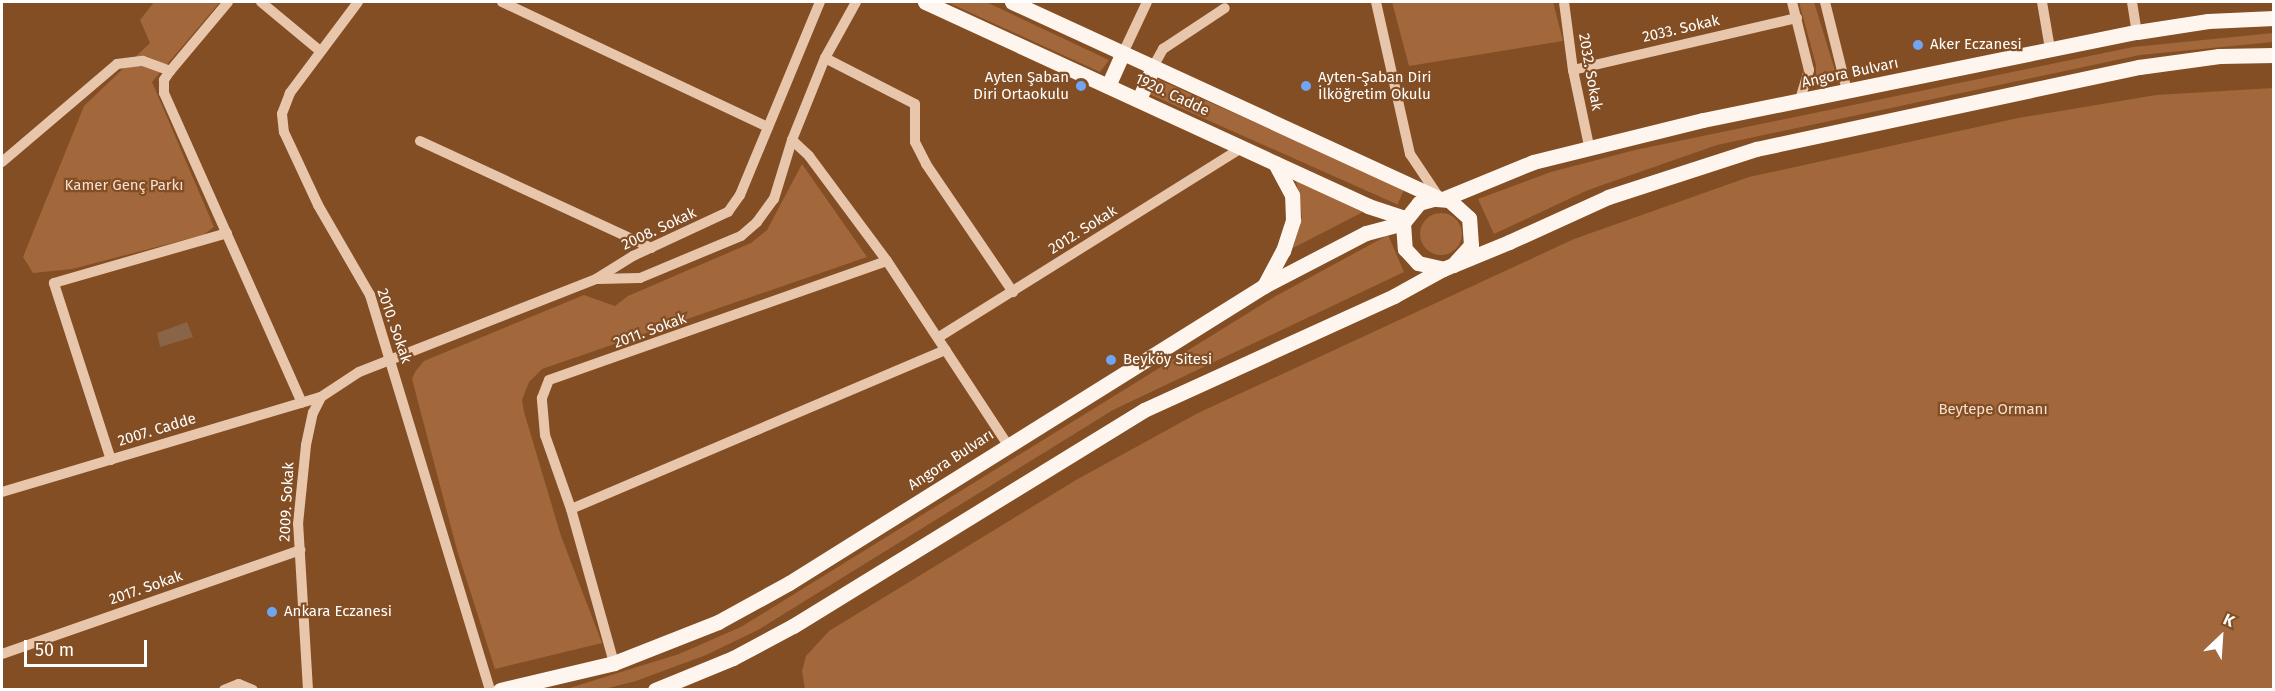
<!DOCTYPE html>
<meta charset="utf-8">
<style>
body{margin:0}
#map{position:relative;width:2275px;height:691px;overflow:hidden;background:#834e24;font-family:"Fira Sans",sans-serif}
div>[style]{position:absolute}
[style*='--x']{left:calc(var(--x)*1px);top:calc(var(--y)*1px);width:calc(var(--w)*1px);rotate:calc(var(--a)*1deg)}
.green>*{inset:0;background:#a2673b;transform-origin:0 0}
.round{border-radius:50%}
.water>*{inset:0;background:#8a6446}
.minor>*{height:10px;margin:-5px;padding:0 5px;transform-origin:5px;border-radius:5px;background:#e8c6ac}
.major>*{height:15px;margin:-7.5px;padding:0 7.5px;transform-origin:7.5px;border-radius:7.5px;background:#fef6ee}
.dots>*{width:16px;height:16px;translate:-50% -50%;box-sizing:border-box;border:3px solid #834e24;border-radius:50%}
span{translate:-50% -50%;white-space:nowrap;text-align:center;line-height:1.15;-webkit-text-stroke:4.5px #834e24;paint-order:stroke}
.street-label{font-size:15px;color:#fff}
.poi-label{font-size:15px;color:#fff}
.left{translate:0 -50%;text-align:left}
.right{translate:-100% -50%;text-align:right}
.park-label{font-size:15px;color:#f6e0d0}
.frame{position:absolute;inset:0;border:3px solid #fff;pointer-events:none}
.north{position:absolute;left:2191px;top:607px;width:60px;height:60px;-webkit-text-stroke:4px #834e24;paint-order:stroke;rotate:25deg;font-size:16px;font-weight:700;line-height:24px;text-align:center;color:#fff}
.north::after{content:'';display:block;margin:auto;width:21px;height:27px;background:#fff;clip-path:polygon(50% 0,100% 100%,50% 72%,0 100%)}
.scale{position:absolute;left:24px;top:640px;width:123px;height:27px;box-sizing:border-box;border:3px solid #fff;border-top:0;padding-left:8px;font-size:18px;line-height:21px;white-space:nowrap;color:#fff;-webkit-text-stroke:4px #834e24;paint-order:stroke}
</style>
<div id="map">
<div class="green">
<i style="clip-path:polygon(154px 2px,220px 2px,152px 82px,214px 227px,203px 235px,72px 269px,33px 273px,23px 257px,84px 106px,150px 43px,140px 20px)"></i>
<i style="clip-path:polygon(947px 2px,986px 2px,1109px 60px,1100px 72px)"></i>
<i style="clip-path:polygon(1392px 2px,1553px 2px,1563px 41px,1409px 66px)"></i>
<i style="clip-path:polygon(1799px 2px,1814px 2px,1836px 74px,1816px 79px,1816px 65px)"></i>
<i style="clip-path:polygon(2273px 33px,2273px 42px,2140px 55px,1717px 145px,1588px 190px,1494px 234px,1478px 199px,1551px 172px,1635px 150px,2133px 47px)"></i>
<i style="left:1155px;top:78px;width:273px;height:17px;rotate:24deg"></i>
<i style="clip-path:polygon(2273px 88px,2273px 689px,805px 689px,802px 671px,806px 656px,829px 631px,1076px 480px,1198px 413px,1574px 239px,1749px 177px,2018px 118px,2156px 95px)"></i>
<i style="clip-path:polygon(802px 164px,867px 257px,542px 369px,529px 382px,522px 400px,524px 412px,561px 536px,602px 643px,495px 669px,457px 550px,412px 379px,415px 372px,424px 361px,584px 295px,615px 306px,628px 296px,751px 243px,767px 230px)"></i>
<i style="clip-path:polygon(1296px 180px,1363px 212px,1293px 248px,1302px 217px)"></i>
<i class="round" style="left:1420px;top:213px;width:42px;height:42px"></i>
<i style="clip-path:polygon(1388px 235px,1404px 272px,1113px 410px,758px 630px,706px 655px,636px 681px,604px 689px,563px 690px,679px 654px,741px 627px,1274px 297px)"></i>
</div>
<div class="water">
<i style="clip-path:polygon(187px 322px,193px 337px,160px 347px,157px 333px)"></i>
</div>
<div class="minor">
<i style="--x:228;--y:2;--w:90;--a:130"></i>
<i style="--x:170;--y:71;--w:11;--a:124"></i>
<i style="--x:164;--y:80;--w:13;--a:90"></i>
<i style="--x:164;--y:93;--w:339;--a:66"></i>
<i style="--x:261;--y:2;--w:77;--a:39.7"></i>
<i style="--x:358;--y:2;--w:114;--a:126.8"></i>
<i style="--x:290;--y:93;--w:22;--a:111"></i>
<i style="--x:282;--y:114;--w:18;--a:84"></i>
<i style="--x:284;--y:132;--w:81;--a:65"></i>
<i style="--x:318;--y:205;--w:104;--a:60"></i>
<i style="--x:370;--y:295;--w:413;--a:73.1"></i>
<i style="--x:502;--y:2;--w:294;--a:25.2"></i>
<i style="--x:1376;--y:2;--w:156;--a:77.4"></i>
<i style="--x:1410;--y:154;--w:50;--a:56.3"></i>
<i style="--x:1564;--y:2;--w:69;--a:82.5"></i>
<i style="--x:1573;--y:70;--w:78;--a:78.1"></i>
<i style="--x:1792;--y:2;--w:70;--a:76"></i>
<i style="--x:1809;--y:70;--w:34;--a:107"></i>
<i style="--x:1825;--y:2;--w:92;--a:76.1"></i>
<i style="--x:2042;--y:2;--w:48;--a:80.3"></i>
<i style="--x:2132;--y:2;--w:30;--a:81"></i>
<i style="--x:1123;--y:53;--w:56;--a:-64.8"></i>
<i style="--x:825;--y:58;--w:101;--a:27.1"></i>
<i style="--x:915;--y:104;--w:38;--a:90"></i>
<i style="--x:915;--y:142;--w:25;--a:63"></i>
<i style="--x:926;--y:164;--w:155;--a:55.8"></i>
<i style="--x:1153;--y:67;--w:21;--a:-61"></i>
<i style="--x:1163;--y:49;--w:74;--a:-33.5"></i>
<i style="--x:1573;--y:70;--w:230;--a:-13.1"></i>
<i style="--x:792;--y:140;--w:23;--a:43"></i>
<i style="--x:809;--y:156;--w:131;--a:53.4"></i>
<i style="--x:887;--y:261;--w:220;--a:56.7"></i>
<i style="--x:420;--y:141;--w:255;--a:24.8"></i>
<i style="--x:2;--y:162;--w:151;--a:-40.4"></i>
<i style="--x:117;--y:64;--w:26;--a:-7"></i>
<i style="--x:143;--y:61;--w:29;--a:20"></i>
<i style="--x:597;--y:279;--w:43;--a:-1.3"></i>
<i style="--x:640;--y:278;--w:109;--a:-22.6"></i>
<i style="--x:741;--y:236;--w:21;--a:-41"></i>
<i style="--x:757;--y:222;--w:29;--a:-54"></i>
<i style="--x:774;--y:199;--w:62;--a:-73"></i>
<i style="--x:792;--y:140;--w:88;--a:-68.1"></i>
<i style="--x:825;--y:58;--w:64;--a:-61"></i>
<i style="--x:939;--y:337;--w:357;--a:-32"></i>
<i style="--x:111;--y:460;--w:186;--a:-107.9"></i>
<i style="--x:54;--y:283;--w:180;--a:-16.1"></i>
<i style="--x:2;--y:492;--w:333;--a:-16.6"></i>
<i style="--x:571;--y:509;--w:407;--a:-23"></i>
<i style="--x:2;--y:654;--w:316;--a:-19.2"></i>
<i style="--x:614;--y:663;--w:160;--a:-105.6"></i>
<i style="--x:571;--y:509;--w:78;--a:-109.4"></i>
<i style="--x:545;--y:435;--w:37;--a:-95"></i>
<i style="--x:542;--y:398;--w:19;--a:-69"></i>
<i style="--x:549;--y:380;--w:358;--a:-19.4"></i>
<i style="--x:224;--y:690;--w:16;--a:-22"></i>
<i style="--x:239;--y:684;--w:15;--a:23"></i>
<i style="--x:308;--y:690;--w:166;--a:-93.4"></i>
<i style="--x:298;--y:524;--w:79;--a:-84.2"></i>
<i style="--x:306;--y:445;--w:33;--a:-78"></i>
<i style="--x:313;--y:413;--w:18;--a:-63"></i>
<i style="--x:321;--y:397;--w:45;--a:-33.3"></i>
<i style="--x:359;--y:372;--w:255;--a:-21.4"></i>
<i style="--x:596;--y:279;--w:44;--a:-31.9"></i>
<i style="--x:633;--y:256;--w:105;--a:-24.9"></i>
<i style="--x:728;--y:212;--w:21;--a:-55"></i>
<i style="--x:740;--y:195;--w:209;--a:-67.5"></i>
</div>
<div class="major">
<i style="--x:925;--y:2;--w:488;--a:24.7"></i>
<i style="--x:1368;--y:206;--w:39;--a:18"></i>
<i style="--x:1012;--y:2;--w:469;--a:24.7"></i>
<i style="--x:1108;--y:86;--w:36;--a:-66"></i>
<i style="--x:1139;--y:99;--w:35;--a:-66"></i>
<i style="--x:1443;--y:199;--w:97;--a:-22.3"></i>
<i style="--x:1533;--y:162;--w:175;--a:-13.9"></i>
<i style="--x:1703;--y:120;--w:443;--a:-11.5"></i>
<i style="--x:2137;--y:32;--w:72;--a:-8.8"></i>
<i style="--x:2208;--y:21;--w:66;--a:-2.6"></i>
<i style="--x:1453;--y:265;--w:27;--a:-48"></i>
<i style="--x:1471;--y:245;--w:27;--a:-94"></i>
<i style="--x:1469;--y:218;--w:27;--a:-138"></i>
<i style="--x:1449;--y:200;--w:16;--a:-176"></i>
<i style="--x:1433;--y:199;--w:15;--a:164"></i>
<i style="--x:1419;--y:203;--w:26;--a:129"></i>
<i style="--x:1403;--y:223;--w:26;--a:86"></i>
<i style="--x:1405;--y:249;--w:19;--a:47"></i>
<i style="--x:1418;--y:263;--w:26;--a:13"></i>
<i style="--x:1443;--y:269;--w:11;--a:-22"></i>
<i style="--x:1453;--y:265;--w:61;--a:-22.3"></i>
<i style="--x:1509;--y:242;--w:109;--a:-24.4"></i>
<i style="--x:1608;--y:197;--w:156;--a:-18"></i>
<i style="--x:1756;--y:149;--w:392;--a:-12.1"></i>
<i style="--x:2139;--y:67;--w:81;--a:-7.8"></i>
<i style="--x:2219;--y:56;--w:55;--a:-1"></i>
<i style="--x:1264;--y:286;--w:40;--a:-62"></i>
<i style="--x:1283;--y:251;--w:33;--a:-72"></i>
<i style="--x:1293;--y:220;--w:25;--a:-92"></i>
<i style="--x:1292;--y:195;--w:36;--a:-118"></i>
<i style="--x:500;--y:690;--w:117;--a:-13.3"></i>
<i style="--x:614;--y:663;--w:112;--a:-21.5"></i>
<i style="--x:718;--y:622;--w:81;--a:-28.8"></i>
<i style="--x:789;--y:583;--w:560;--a:-32.02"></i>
<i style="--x:1264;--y:286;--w:115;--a:-27.5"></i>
<i style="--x:1366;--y:233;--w:38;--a:-15"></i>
<i style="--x:655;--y:690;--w:84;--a:-22.3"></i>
<i style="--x:733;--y:658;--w:68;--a:-28.1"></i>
<i style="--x:793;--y:626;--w:412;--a:-31.6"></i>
<i style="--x:1144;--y:410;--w:275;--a:-24.5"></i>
<i style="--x:1394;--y:296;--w:56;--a:-28.9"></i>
</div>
<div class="dots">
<i style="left:1918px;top:45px;background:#6fa5f3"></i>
<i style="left:1081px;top:86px;background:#6fa5f3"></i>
<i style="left:1306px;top:86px;background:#6fa5f3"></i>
<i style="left:1111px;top:360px;background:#6fa5f3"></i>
<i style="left:272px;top:612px;background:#6fa5f3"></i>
</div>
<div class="street-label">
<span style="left:1681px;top:29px;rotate:-13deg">2033. Sokak</span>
<span style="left:1590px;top:72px;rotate:80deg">2032. Sokak</span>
<span style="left:1850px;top:73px;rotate:-12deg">Angora Bulvarı</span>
<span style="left:1172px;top:95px;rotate:25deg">1920. Cadde</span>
<span style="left:659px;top:229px;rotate:-25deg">2008. Sokak</span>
<span style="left:1083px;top:230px;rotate:-32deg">2012. Sokak</span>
<span style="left:394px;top:326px;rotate:71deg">2010. Sokak</span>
<span style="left:650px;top:331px;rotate:-20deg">2011. Sokak</span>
<span style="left:157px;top:430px;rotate:-17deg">2007. Cadde</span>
<span style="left:951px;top:460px;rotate:-33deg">Angora Bulvarı</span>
<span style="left:287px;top:502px;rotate:-87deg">2009. Sokak</span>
<span style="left:146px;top:588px;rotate:-19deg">2017. Sokak</span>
</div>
<div class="poi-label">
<span class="left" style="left:1930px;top:45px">Aker Eczanesi</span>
<span class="right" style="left:1069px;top:86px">Ayten Şaban<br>Diri Ortaokulu</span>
<span class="left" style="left:1318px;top:86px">Ayten-Şaban Diri<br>İlköğretim Okulu</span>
<span class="left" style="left:1123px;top:360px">Beyköy Sitesi</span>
<span class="left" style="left:284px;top:612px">Ankara Eczanesi</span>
</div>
<div class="park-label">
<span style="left:124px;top:186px">Kamer Genç Parkı</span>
<span style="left:1993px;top:410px">Beytepe Ormanı</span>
</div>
<div class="frame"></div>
<div class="north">K</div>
<div class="scale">50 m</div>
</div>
